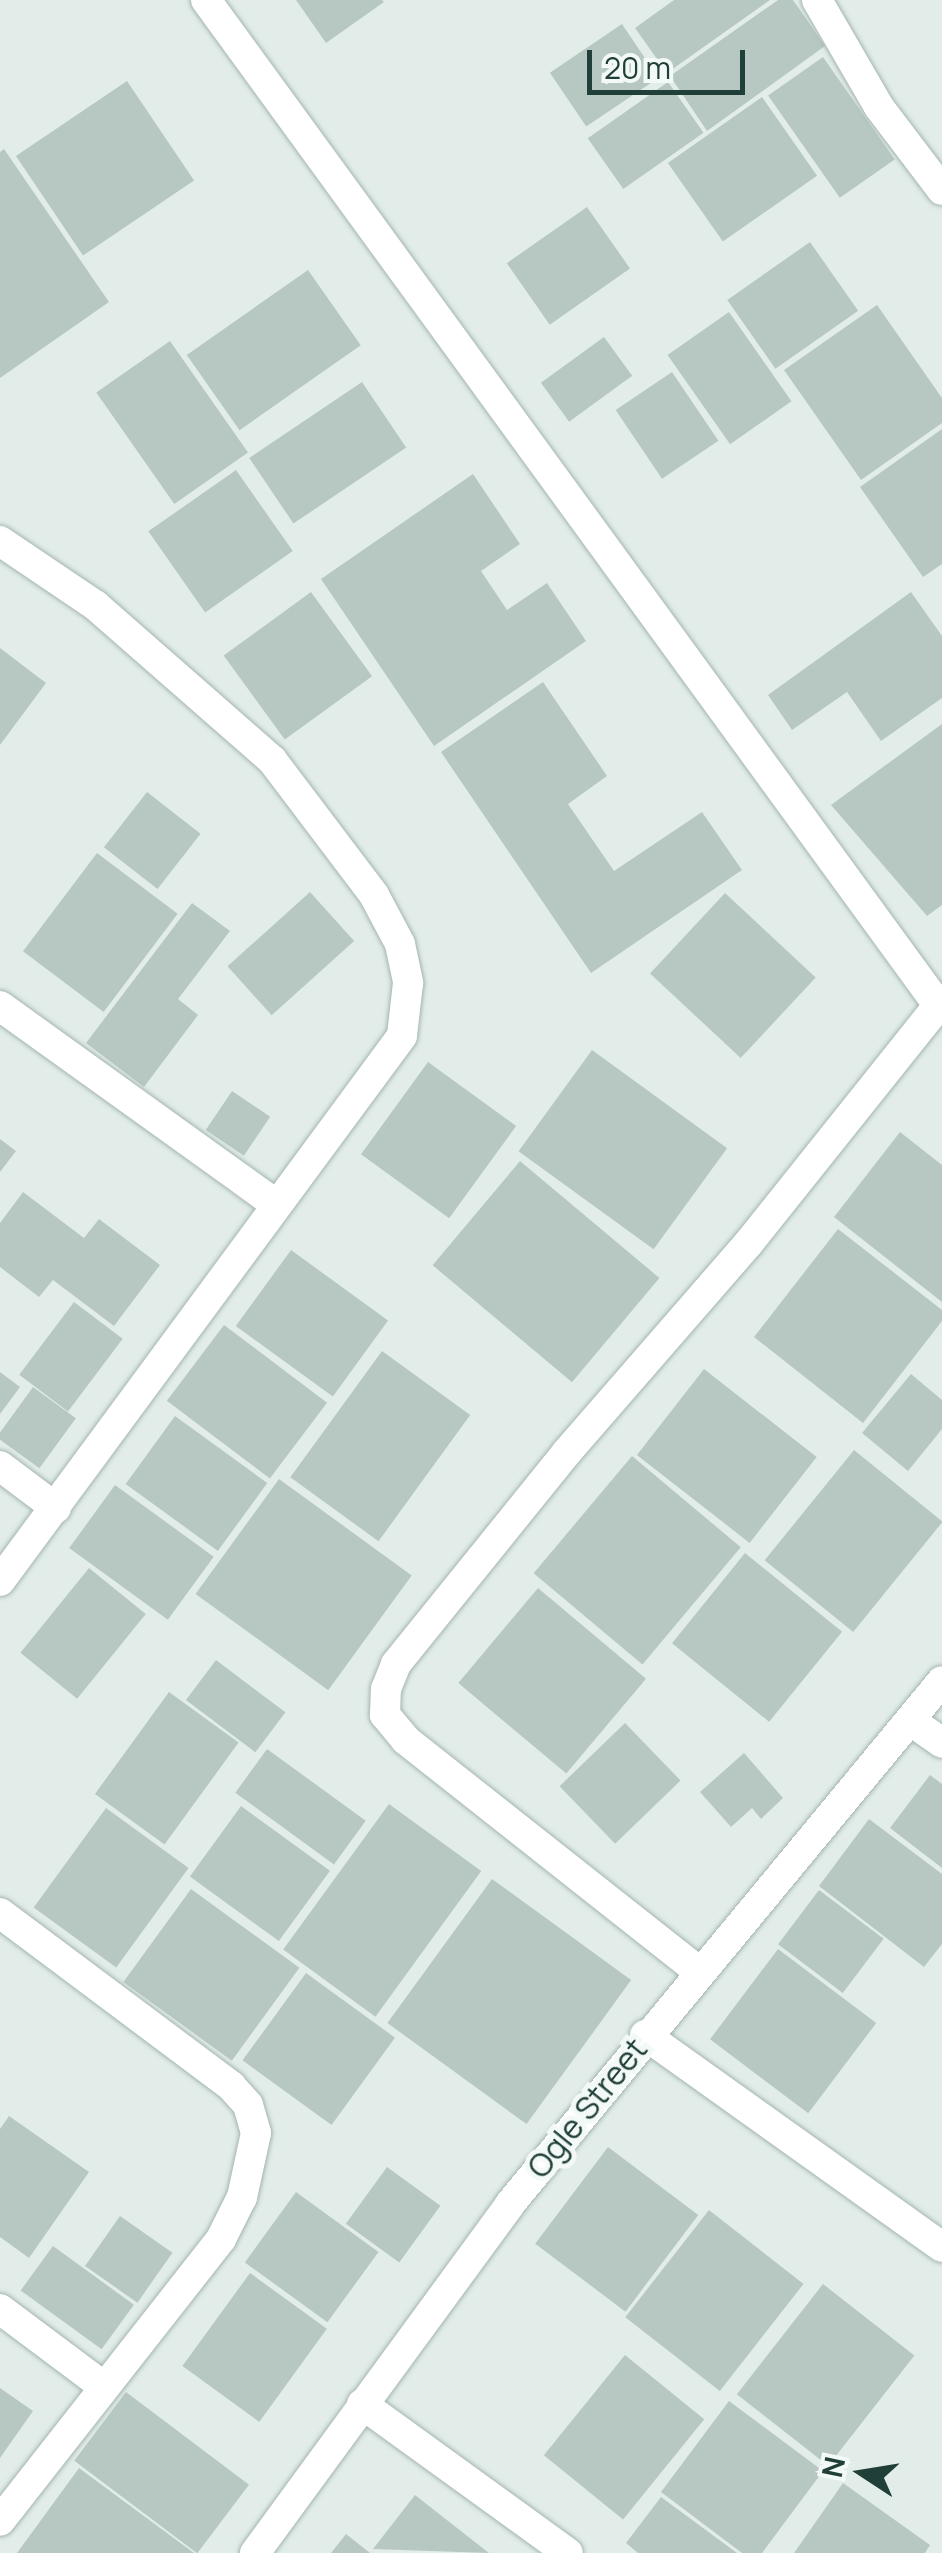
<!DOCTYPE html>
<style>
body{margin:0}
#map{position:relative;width:942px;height:2553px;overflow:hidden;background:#e2ede9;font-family:Manrope,sans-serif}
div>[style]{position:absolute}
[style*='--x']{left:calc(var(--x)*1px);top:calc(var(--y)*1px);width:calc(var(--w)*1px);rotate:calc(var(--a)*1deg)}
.building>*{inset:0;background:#b7c8c2;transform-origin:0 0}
.roads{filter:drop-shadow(0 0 2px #a4b5b1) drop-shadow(0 0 2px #a4b5b1)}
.street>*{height:30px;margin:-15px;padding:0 15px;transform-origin:15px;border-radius:15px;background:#fff}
span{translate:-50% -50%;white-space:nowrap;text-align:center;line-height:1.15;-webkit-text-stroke:10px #f3f9f6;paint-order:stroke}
.street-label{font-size:32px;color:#213f39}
.north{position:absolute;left:812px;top:2423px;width:100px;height:100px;-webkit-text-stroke:8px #f3f9f6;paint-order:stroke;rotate:282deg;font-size:28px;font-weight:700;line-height:40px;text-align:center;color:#213f39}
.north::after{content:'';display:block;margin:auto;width:35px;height:45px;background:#213f39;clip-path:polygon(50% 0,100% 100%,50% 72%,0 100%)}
.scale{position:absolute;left:587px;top:50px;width:158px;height:45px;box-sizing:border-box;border:5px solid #213f39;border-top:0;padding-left:12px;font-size:30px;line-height:35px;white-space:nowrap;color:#213f39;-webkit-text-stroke:8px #f3f9f6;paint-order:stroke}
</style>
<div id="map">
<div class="building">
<i style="clip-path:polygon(296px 0,382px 0,384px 2px,326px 43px)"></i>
<i style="clip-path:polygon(674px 0,770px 0,667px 73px,635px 28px)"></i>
<i style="clip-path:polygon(778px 0,793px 0,825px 46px,707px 131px,670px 76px)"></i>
<i style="left:622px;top:24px;width:65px;height:87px;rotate:56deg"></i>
<i style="left:823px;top:57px;width:125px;height:67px;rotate:55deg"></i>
<i style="left:127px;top:81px;width:120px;height:134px;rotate:56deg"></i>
<i style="left:668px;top:82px;width:62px;height:98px;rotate:55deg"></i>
<i style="left:762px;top:97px;width:96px;height:115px;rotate:55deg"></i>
<i style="clip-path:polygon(4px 149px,109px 302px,0 378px,0 152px)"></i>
<i style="left:587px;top:207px;width:75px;height:98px;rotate:55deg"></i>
<i style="left:810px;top:242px;width:84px;height:101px;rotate:55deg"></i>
<i style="left:308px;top:270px;width:92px;height:148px;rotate:55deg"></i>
<i style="clip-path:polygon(877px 305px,942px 398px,942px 423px,861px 480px,784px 370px)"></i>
<i style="left:729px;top:312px;width:109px;height:75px;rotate:55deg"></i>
<i style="left:604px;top:337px;width:48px;height:78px;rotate:54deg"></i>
<i style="left:170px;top:341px;width:136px;height:90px;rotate:55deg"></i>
<i style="left:672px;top:372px;width:83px;height:68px;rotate:56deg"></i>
<i style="left:362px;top:382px;width:79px;height:136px;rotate:56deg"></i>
<i style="clip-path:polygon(942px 429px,942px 564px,923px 577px,860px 487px)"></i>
<i style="left:236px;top:470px;width:99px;height:107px;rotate:55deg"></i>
<i style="clip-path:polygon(473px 474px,520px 544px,481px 571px,507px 610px,547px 583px,586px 641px,434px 746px,321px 579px)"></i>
<i style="left:311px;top:592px;width:104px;height:108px;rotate:54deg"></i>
<i style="clip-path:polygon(911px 592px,942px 636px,942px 698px,881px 741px,847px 692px,792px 730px,768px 695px)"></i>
<i style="clip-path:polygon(0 648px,46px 683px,0 745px)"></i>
<i style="clip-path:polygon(543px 682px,607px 776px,568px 804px,614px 871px,702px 812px,742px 870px,591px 973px,441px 752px)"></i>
<i style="clip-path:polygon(942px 724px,942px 905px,927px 916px,831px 805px)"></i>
<i style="left:147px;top:792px;width:68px;height:70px;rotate:38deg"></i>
<i style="left:97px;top:853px;width:101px;height:123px;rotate:37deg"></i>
<i style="left:310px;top:892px;width:66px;height:111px;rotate:48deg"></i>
<i style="left:725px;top:893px;width:124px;height:110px;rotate:43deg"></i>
<i style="clip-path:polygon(192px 903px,230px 931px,178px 999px,198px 1015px,144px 1087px,86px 1043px)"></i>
<i style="left:592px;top:1050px;width:167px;height:125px;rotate:36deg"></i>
<i style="left:428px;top:1062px;width:109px;height:114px;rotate:36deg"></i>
<i style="left:232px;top:1091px;width:46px;height:47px;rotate:34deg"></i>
<i style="clip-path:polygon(900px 1132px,942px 1165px,942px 1302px,834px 1217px)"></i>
<i style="clip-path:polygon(0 1139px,16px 1151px,0 1172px)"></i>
<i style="left:520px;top:1161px;width:182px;height:136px;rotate:40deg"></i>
<i style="clip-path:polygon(23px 1192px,84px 1238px,99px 1219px,160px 1265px,114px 1326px,53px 1280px,39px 1297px,0 1267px,0 1223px)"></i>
<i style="clip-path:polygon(838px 1229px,942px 1310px,942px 1321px,863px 1423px,754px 1337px)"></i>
<i style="left:291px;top:1250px;width:120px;height:94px;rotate:36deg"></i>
<i style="left:74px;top:1302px;width:61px;height:91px;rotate:37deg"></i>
<i style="left:224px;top:1325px;width:129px;height:95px;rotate:37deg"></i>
<i style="left:382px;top:1351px;width:109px;height:156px;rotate:36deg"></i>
<i style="left:704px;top:1369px;width:143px;height:109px;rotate:38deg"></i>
<i style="clip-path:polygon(0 1372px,20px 1387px,0 1414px)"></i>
<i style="clip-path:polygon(911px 1374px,942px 1400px,942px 1429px,908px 1471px,862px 1433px)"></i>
<i style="left:33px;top:1387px;width:53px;height:62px;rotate:36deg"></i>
<i style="left:175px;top:1416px;width:114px;height:84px;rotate:36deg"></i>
<i style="left:854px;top:1450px;width:114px;height:142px;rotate:39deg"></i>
<i style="left:632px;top:1456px;width:142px;height:153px;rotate:40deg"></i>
<i style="left:279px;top:1479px;width:164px;height:142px;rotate:36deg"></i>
<i style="left:115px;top:1485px;width:122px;height:78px;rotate:36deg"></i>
<i style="left:745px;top:1553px;width:125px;height:116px;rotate:39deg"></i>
<i style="left:89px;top:1568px;width:73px;height:109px;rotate:39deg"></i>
<i style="left:538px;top:1588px;width:141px;height:124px;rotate:40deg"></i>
<i style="left:216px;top:1660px;width:87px;height:50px;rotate:37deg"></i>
<i style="left:169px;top:1692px;width:86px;height:126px;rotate:36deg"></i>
<i style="left:625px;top:1723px;width:80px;height:91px;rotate:46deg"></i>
<i style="left:267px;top:1749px;width:122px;height:54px;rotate:36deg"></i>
<i style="clip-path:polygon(744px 1753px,783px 1798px,761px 1819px,752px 1808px,731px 1827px,700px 1792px)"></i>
<i style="clip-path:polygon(930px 1775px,942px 1784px,942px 1868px,890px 1828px)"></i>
<i style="left:389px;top:1804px;width:114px;height:180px;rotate:36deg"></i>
<i style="left:241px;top:1806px;width:110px;height:87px;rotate:36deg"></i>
<i style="left:106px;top:1808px;width:102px;height:123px;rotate:36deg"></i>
<i style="clip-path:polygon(869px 1819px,942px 1874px,942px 1944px,924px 1967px,819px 1886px)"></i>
<i style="left:492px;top:1879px;width:172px;height:178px;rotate:36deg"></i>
<i style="left:191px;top:1889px;width:134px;height:115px;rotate:36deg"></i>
<i style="left:819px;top:1890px;width:81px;height:68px;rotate:37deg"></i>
<i style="left:778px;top:1949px;width:123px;height:113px;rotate:37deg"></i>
<i style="left:306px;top:1973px;width:110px;height:108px;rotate:36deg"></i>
<i style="clip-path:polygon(9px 2116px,89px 2172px,29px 2258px,0 2237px,0 2129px)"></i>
<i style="left:608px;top:2147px;width:113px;height:121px;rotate:37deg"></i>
<i style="left:387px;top:2167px;width:66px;height:70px;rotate:36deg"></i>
<i style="left:296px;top:2192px;width:102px;height:87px;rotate:36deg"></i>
<i style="left:709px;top:2210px;width:120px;height:136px;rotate:38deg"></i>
<i style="left:120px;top:2216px;width:64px;height:61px;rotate:35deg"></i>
<i style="left:53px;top:2246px;width:100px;height:55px;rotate:36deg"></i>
<i style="left:250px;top:2273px;width:95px;height:115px;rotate:36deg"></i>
<i style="left:823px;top:2284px;width:116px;height:140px;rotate:38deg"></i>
<i style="left:625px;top:2355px;width:102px;height:129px;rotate:39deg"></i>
<i style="clip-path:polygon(0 2388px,33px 2411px,0 2458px)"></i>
<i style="left:126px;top:2392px;width:154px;height:86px;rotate:37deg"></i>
<i style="clip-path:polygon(729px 2401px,823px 2471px,762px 2553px,742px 2553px,661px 2492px)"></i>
<i style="clip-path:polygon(79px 2468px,194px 2553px,17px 2553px)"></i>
<i style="clip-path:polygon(843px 2483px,930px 2545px,925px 2553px,794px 2553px)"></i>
<i style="clip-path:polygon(415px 2495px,489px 2553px,373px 2549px)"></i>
<i style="clip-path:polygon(661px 2497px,737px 2553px,638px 2553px,626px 2543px)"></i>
<i style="clip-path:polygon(346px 2534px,370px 2553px,331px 2553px)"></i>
</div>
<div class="roads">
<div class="street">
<i style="--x:206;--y:0;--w:1243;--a:53.93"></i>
<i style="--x:817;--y:0;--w:124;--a:59.9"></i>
<i style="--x:879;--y:107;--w:104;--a:52.8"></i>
<i style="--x:0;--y:541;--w:115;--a:34"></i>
<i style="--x:95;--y:605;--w:235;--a:41.2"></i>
<i style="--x:272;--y:760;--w:169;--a:52.9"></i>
<i style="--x:374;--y:895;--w:55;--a:62"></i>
<i style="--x:400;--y:944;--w:40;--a:78"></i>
<i style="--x:408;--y:983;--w:53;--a:96.5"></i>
<i style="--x:402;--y:1036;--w:677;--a:126.41"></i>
<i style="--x:0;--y:1006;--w:341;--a:35.7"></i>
<i style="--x:0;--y:1466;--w:70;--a:36.9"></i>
<i style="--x:911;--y:1721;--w:38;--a:35"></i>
<i style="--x:0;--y:1913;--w:289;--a:36.8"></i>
<i style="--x:231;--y:2086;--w:25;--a:48"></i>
<i style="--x:248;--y:2105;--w:29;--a:74"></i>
<i style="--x:256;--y:2133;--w:66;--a:102.3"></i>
<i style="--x:242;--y:2197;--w:47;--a:116.6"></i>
<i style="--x:221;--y:2239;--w:358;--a:128.1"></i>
<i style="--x:697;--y:1970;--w:371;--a:-141.7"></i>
<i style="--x:406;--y:1740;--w:33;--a:-130"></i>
<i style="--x:385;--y:1715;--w:26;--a:-88"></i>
<i style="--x:386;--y:1689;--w:27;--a:-68"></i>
<i style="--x:396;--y:1664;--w:272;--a:-51.1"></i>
<i style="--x:567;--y:1452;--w:276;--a:-49"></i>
<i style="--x:748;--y:1244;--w:311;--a:-51.4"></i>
<i style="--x:645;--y:2035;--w:365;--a:35.5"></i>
<i style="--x:0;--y:2309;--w:129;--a:36.8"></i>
<i style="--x:362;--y:2404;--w:254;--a:35.9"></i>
<i style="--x:255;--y:2553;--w:432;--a:-53.8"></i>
<i style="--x:510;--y:2204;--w:678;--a:-50.44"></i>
</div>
</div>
<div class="street-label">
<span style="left:587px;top:2108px;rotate:-51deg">Ogle Street</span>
</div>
<div class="north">N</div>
<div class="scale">20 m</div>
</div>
